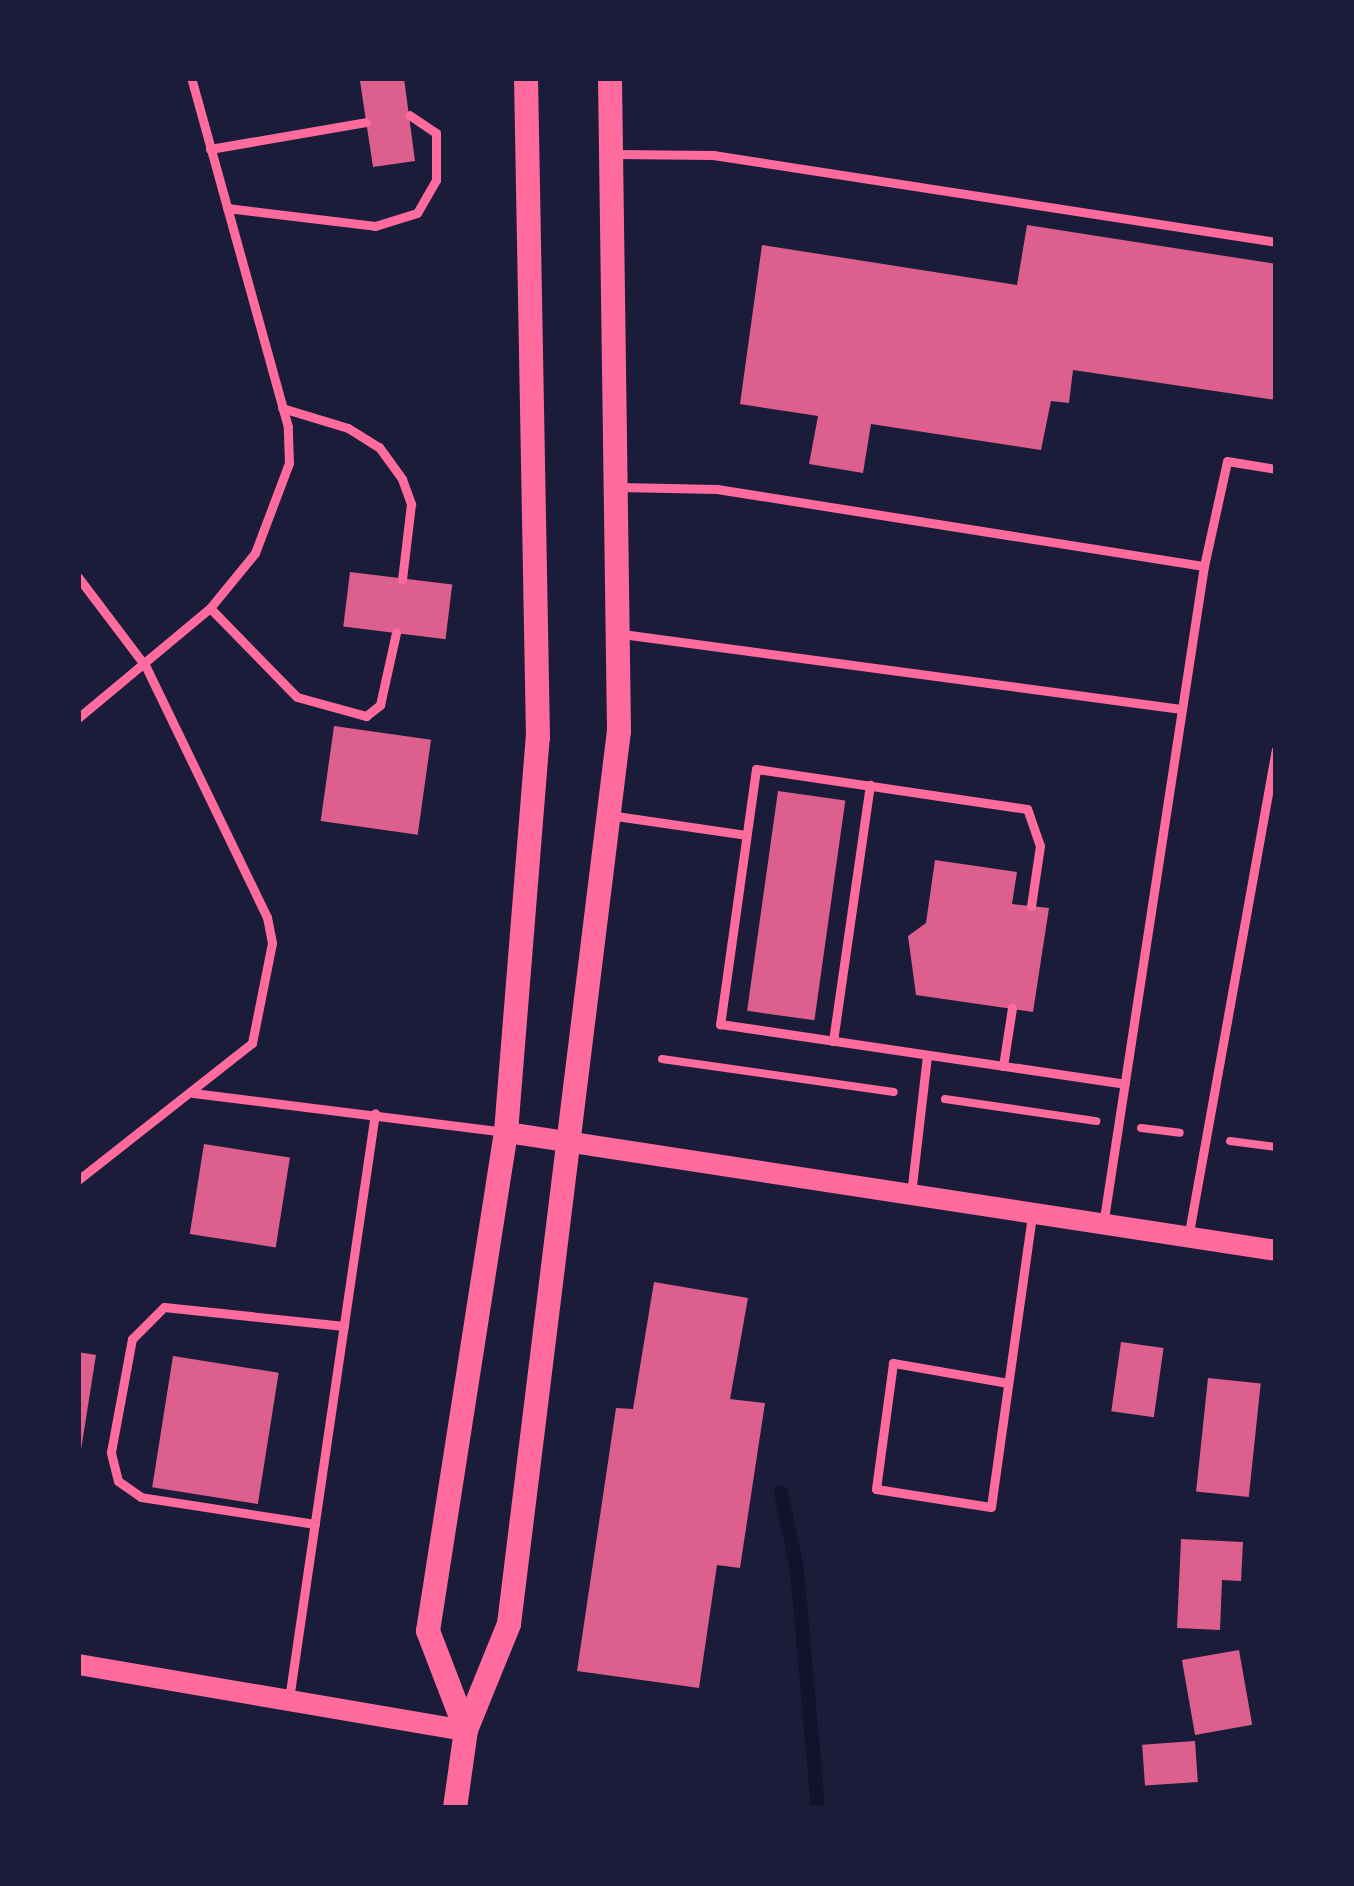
<!DOCTYPE html>
<style>
body{margin:0}
#map{position:relative;width:1354px;height:1886px;overflow:hidden;background:#1b1b3a;font-family:Quicksand,sans-serif}
div>[style]{position:absolute}
[style*='--x']{left:calc(var(--x)*1px);top:calc(var(--y)*1px);width:calc(var(--w)*1px);rotate:calc(var(--a)*1deg)}
.stream>*{height:14px;margin:-7px;padding:0 7px;transform-origin:7px;border-radius:7px;background:#12122b}
.building>*{inset:0;background:#dd5f8e;transform-origin:0 0}
.path>*{height:8px;margin:-4px;padding:0 4px;transform-origin:4px;border-radius:4px;background:#ff6b9d}
.service>*{height:9px;margin:-4.5px;padding:0 4.5px;transform-origin:4.5px;border-radius:4.5px;background:#ff6b9d}
.tertiary>*{height:21px;margin:-10.5px;padding:0 10.5px;transform-origin:10.5px;border-radius:10.5px;background:#ff6b9d}
.secondary>*{height:24px;margin:-12px;padding:0 12px;transform-origin:12px;border-radius:12px;background:#ff6b9d}
span{translate:-50% -50%;white-space:nowrap;text-align:center;line-height:1.15;-webkit-text-stroke:12px #1b1b3a;paint-order:stroke}
.frame{position:absolute;inset:0;border:81px solid #1b1b3a;pointer-events:none}
</style>
<div id="map">
<div class="stream">
<i style="--x:781;--y:1492;--w:79;--a:78.3"></i>
<i style="--x:797;--y:1569;--w:240;--a:85"></i>
</div>
<div class="building">
<i style="clip-path:polygon(337px 78px,404px 78px,415px 161px,373px 167px,360px 81px)"></i>
<i style="clip-path:polygon(1027px 225px,1276px 264px,1276px 400px,1073px 370px,1069px 403px,1051px 401px,1041px 450px,871px 424px,863px 473px,809px 464px,818px 416px,740px 404px,762px 245px,1017px 285px)"></i>
<i style="left:350px;top:572px;width:103px;height:55px;rotate:7deg"></i>
<i style="left:334px;top:726px;width:98px;height:96px;rotate:8deg"></i>
<i style="left:778px;top:791px;width:68px;height:222px;rotate:8deg"></i>
<i style="clip-path:polygon(935px 860px,1017px 872px,1012px 904px,1049px 908px,1033px 1012px,916px 995px,908px 936px,926px 923px)"></i>
<i style="left:204px;top:1144px;width:87px;height:91px;rotate:9deg"></i>
<i style="clip-path:polygon(654px 1282px,748px 1298px,730px 1399px,765px 1403px,740px 1568px,717px 1565px,699px 1688px,577px 1671px,616px 1408px,633px 1409px)"></i>
<i style="left:1121px;top:1342px;width:43px;height:70px;rotate:8deg"></i>
<i style="clip-path:polygon(78px 1352px,96px 1355px,81px 1450px,78px 1450px)"></i>
<i style="left:173px;top:1356px;width:107px;height:133px;rotate:9deg"></i>
<i style="left:1208px;top:1378px;width:53px;height:114px;rotate:6deg"></i>
<i style="clip-path:polygon(1181px 1539px,1243px 1542px,1241px 1581px,1222px 1580px,1220px 1630px,1177px 1628px)"></i>
<i style="left:1239px;top:1650px;width:76px;height:58px;rotate:80deg"></i>
<i style="left:1195px;top:1741px;width:41px;height:53px;rotate:86deg"></i>
</div>
<div class="path">
<i style="--x:662;--y:1059;--w:234;--a:8.1"></i>
<i style="--x:945;--y:1099;--w:153;--a:8.3"></i>
<i style="--x:1141;--y:1128;--w:39;--a:7"></i>
<i style="--x:1230;--y:1141;--w:46;--a:7.4"></i>
</div>
<div class="service">
<i style="--x:210;--y:149;--w:158;--a:-9.8"></i>
<i style="--x:616;--y:154;--w:97;--a:0.6"></i>
<i style="--x:713;--y:155;--w:570;--a:8.78"></i>
<i style="--x:227;--y:208;--w:149;--a:6.9"></i>
<i style="--x:375;--y:226;--w:44;--a:-17.2"></i>
<i style="--x:417;--y:213;--w:38;--a:-60"></i>
<i style="--x:436;--y:180;--w:47;--a:-90"></i>
<i style="--x:436;--y:133;--w:32;--a:-146"></i>
<i style="--x:282;--y:408;--w:69;--a:16.9"></i>
<i style="--x:348;--y:428;--w:36;--a:32"></i>
<i style="--x:379;--y:447;--w:39;--a:54"></i>
<i style="--x:402;--y:479;--w:27;--a:70"></i>
<i style="--x:411;--y:504;--w:76;--a:96.8"></i>
<i style="--x:619;--y:487;--w:98;--a:1.2"></i>
<i style="--x:717;--y:489;--w:493;--a:9"></i>
<i style="--x:1204;--y:566;--w:107;--a:-77.6"></i>
<i style="--x:1227;--y:461;--w:50;--a:9.3"></i>
<i style="--x:78;--y:577;--w:113;--a:52.9"></i>
<i style="--x:146;--y:667;--w:278;--a:64.2"></i>
<i style="--x:267;--y:917;--w:26;--a:79"></i>
<i style="--x:272;--y:943;--w:102;--a:101.3"></i>
<i style="--x:252;--y:1043;--w:221;--a:141.8"></i>
<i style="--x:210;--y:608;--w:124;--a:45.7"></i>
<i style="--x:297;--y:697;--w:72;--a:15.4"></i>
<i style="--x:366;--y:716;--w:18;--a:-38"></i>
<i style="--x:380;--y:705;--w:74;--a:-77.5"></i>
<i style="--x:622;--y:634;--w:564;--a:7.64"></i>
<i style="--x:78;--y:718;--w:172;--a:-39.8"></i>
<i style="--x:210;--y:608;--w:71;--a:-50.7"></i>
<i style="--x:255;--y:553;--w:96;--a:-69.3"></i>
<i style="--x:289;--y:463;--w:36;--a:-92"></i>
<i style="--x:288;--y:427;--w:362;--a:-105.5"></i>
<i style="--x:609;--y:815;--w:138;--a:8.3"></i>
<i style="--x:1031;--y:906;--w:61;--a:-81.5"></i>
<i style="--x:1040;--y:846;--w:39;--a:-109"></i>
<i style="--x:1027;--y:809;--w:274;--a:-171.6"></i>
<i style="--x:756;--y:769;--w:258;--a:98"></i>
<i style="--x:720;--y:1024;--w:409;--a:8.4"></i>
<i style="--x:833;--y:1041;--w:259;--a:-81.8"></i>
<i style="--x:1003;--y:1066;--w:59;--a:-81.2"></i>
<i style="--x:193;--y:1093;--w:315;--a:7.1"></i>
<i style="--x:911;--y:1194;--w:140;--a:-83.4"></i>
<i style="--x:1103;--y:1225;--w:667;--a:-81.29"></i>
<i style="--x:1188;--y:1238;--w:496;--a:-79.8"></i>
<i style="--x:1008;--y:1383;--w:117;--a:-170.1"></i>
<i style="--x:893;--y:1363;--w:127;--a:97.7"></i>
<i style="--x:876;--y:1489;--w:116;--a:8.9"></i>
<i style="--x:991;--y:1507;--w:294;--a:-82"></i>
<i style="--x:315;--y:1524;--w:176;--a:-171.2"></i>
<i style="--x:141;--y:1497;--w:28;--a:-145"></i>
<i style="--x:118;--y:1481;--w:30;--a:-104"></i>
<i style="--x:111;--y:1452;--w:115;--a:-79.5"></i>
<i style="--x:132;--y:1339;--w:45;--a:-45"></i>
<i style="--x:164;--y:1307;--w:181;--a:6"></i>
<i style="--x:289;--y:1699;--w:592;--a:-81.65"></i>
</div>
<div class="tertiary">
<i style="--x:506;--y:1132;--w:779;--a:8.71"></i>
<i style="--x:78;--y:1664;--w:394;--a:9.7"></i>
</div>
<div class="secondary">
<i style="--x:466;--y:1730;--w:106;--a:-111"></i>
<i style="--x:428;--y:1631;--w:505;--a:-81.12"></i>
<i style="--x:506;--y:1132;--w:395;--a:-85.4"></i>
<i style="--x:538;--y:738;--w:660;--a:-91.04"></i>
<i style="--x:455;--y:1808;--w:79;--a:-82"></i>
<i style="--x:466;--y:1730;--w:114;--a:-67.9"></i>
<i style="--x:509;--y:1624;--w:900;--a:-82.98"></i>
<i style="--x:619;--y:731;--w:653;--a:-90.79"></i>
</div>
<div class="frame"></div>
</div>
